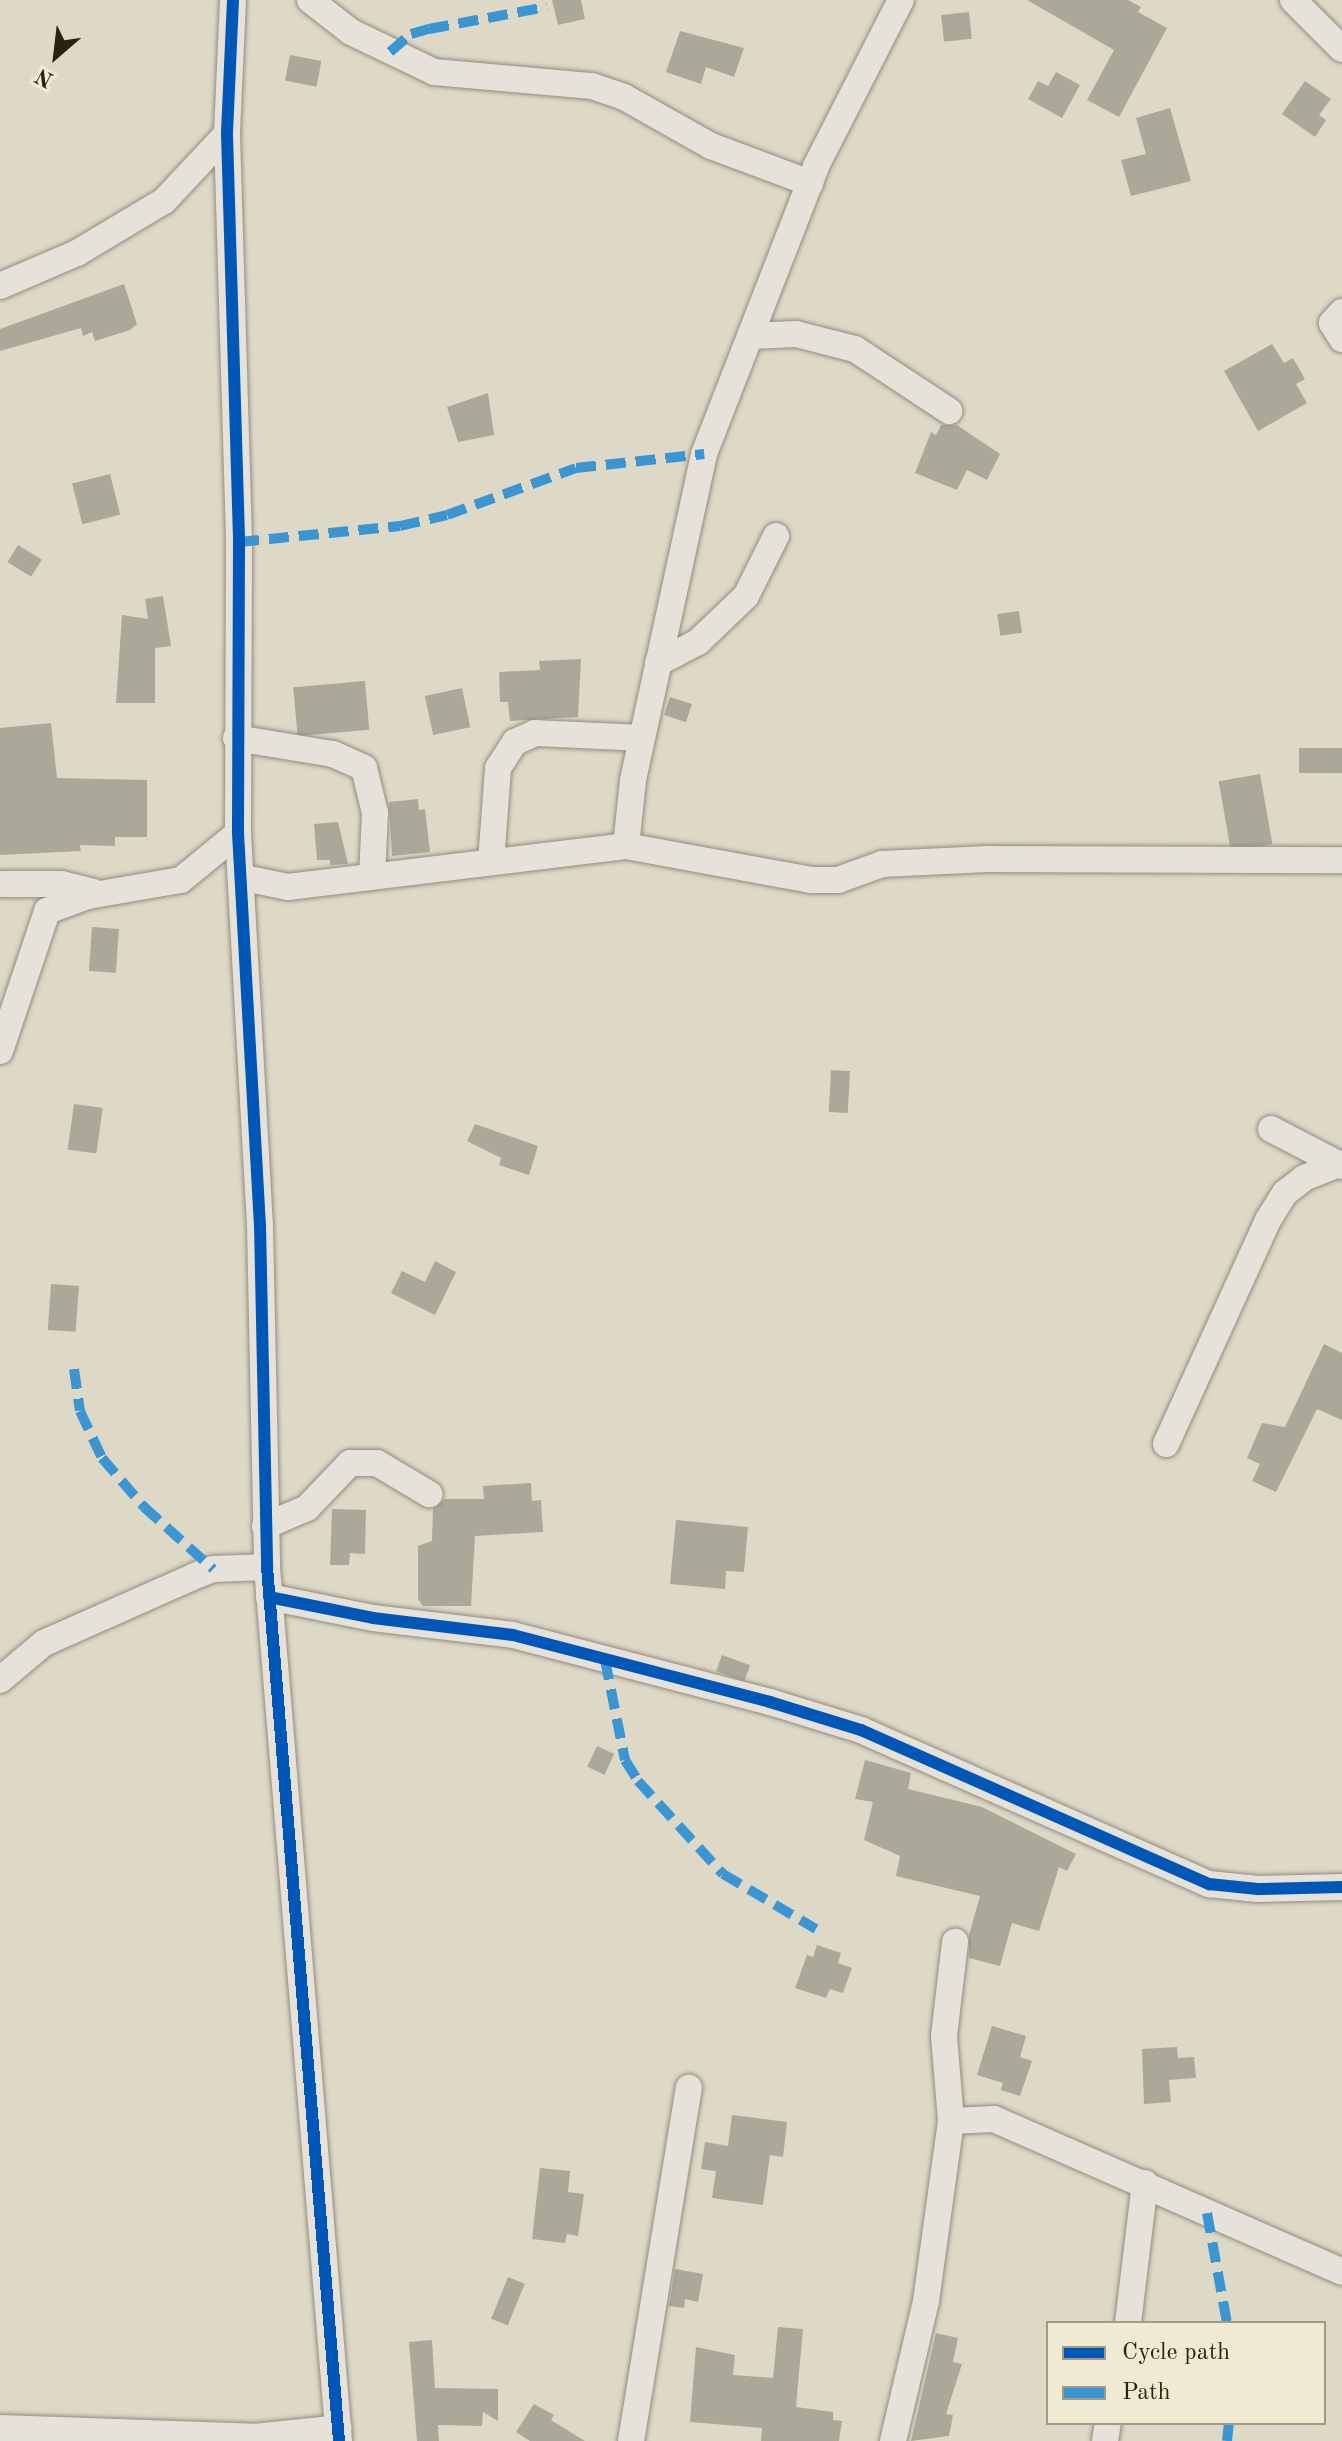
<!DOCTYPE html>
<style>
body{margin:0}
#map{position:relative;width:1342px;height:2441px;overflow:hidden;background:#ded9c6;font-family:"Old Standard TT",serif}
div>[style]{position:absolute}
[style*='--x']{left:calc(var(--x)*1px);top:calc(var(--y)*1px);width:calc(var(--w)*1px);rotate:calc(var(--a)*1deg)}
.building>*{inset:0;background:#aba89a;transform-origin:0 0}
.roads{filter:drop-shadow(0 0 2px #908c80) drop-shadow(0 0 2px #908c80)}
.street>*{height:26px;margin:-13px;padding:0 13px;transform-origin:13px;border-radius:13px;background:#e6e2d9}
.quiet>*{height:10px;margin-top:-5px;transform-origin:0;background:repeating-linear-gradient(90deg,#3c95d3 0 20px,transparent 0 30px)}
.cycleway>*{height:12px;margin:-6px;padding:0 6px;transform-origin:6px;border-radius:6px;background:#0057b8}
span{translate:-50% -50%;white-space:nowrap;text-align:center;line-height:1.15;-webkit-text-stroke:7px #f0ead3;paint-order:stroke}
.legend{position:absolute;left:1046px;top:2321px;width:280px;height:104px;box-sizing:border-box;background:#f0ead3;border:2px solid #a29a85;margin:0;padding:10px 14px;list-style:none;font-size:24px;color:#2c2111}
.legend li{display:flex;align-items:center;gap:16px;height:40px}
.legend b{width:40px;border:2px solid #a29a85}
.north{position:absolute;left:16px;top:16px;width:80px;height:80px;-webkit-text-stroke:6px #f0ead3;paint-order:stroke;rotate:208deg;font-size:22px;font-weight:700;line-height:32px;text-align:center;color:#2c2111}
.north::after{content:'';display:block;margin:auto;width:28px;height:36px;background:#2c2111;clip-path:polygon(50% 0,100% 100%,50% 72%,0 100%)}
</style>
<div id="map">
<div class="building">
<i style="clip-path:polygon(552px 0,581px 0,585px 19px,558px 25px)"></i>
<i style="clip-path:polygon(1027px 0,1128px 0,1141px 7px,1138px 12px,1167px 28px,1119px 117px,1087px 100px,1114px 50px)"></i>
<i style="left:969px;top:12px;width:27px;height:28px;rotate:84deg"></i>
<i style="clip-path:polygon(680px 31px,744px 48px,734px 77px,706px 67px,701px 84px,666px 72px)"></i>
<i style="left:290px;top:55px;width:32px;height:26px;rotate:11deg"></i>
<i style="clip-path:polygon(1056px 72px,1080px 85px,1062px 118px,1028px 99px,1038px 81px,1048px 86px)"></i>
<i style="clip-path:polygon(1305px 81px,1331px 99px,1319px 115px,1326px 120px,1315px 137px,1282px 114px)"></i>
<i style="clip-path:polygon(1170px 108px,1191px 181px,1131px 196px,1121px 160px,1146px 154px,1136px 118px)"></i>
<i style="clip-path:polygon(124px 284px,137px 324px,130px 330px,95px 341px,92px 332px,83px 336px,81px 328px,0 351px,0 329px)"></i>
<i style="clip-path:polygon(1272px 344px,1284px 363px,1293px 358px,1305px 379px,1296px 384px,1307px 403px,1258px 431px,1224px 371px)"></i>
<i style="clip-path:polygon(488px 393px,494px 435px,458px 442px,447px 407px)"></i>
<i style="clip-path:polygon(941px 425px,957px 425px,1000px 454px,987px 480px,967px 470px,957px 490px,915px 473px,931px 432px,936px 435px)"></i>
<i style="left:110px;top:474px;width:42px;height:39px;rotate:76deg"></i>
<i style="left:18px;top:545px;width:28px;height:20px;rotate:32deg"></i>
<i style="clip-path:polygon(163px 596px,171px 646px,155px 648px,155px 703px,116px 703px,122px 615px,148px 619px,145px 599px)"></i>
<i style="left:1019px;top:611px;width:22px;height:22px;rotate:82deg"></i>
<i style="clip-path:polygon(581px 659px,578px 717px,510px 721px,508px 702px,500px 702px,499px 672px,540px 670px,539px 661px)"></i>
<i style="left:365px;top:681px;width:49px;height:72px;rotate:85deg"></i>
<i style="left:462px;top:688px;width:40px;height:38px;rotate:78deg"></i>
<i style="left:670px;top:697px;width:23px;height:19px;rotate:18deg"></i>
<i style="clip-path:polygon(51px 723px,57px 778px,147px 780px,147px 837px,115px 837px,115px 846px,80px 845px,81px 851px,0 855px,0 728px)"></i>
<i style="left:1342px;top:748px;width:25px;height:43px;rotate:90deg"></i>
<i style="left:1260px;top:774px;width:71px;height:42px;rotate:80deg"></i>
<i style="clip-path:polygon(418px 799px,419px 810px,425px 809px,430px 852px,392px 856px,389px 802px)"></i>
<i style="clip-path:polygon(338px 822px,348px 864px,330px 865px,330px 860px,317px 860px,314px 824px)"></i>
<i style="left:92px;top:927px;width:27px;height:44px;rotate:4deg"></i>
<i style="left:831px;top:1070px;width:19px;height:42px;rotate:3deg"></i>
<i style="left:74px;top:1104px;width:29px;height:46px;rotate:8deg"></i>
<i style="clip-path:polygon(475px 1124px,538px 1146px,529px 1175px,499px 1165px,501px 1158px,467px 1141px)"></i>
<i style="clip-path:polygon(435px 1261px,456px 1272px,435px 1315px,391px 1293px,402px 1271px,425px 1282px)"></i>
<i style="left:51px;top:1284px;width:28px;height:46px;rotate:4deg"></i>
<i style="clip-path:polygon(1324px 1344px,1342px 1353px,1342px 1420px,1317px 1409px,1276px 1492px,1252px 1481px,1260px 1464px,1247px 1458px,1262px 1423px,1285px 1427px)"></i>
<i style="clip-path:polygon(531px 1483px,532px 1501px,541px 1500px,543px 1532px,475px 1536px,471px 1606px,423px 1606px,418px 1599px,418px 1546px,432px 1541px,433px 1509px,445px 1499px,484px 1499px,483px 1486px)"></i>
<i style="clip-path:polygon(332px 1509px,366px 1510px,365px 1554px,350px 1553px,349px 1565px,330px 1565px)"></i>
<i style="clip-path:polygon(676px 1520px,748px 1527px,744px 1572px,726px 1571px,725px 1589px,670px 1584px)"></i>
<i style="left:722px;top:1655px;width:30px;height:17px;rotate:20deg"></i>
<i style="left:597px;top:1746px;width:19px;height:23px;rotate:25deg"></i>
<i style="clip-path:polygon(865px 1760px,911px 1773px,908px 1789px,982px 1807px,1076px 1854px,1067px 1871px,1059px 1867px,1039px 1931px,1012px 1923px,1000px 1966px,969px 1958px,969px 1935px,980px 1896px,896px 1876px,900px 1856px,864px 1840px,873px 1802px,855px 1799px)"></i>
<i style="clip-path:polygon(817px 1945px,841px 1953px,838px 1963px,852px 1968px,843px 1993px,830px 1989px,826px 1998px,795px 1988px,807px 1955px,813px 1957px)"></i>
<i style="clip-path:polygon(992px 2026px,1026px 2036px,1020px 2057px,1032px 2061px,1020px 2096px,1001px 2090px,1003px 2083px,977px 2075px)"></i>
<i style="clip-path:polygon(1177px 2047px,1178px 2058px,1194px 2057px,1196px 2078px,1169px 2080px,1171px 2102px,1144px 2104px,1142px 2049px)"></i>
<i style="clip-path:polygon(732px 2115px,787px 2122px,783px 2157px,770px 2155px,763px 2205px,712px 2198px,716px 2171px,701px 2169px,705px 2142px,728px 2146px)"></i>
<i style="clip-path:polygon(540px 2168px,570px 2171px,568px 2192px,584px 2194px,578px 2236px,567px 2234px,565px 2243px,532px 2239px)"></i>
<i style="clip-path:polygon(675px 2269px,703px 2274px,698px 2302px,685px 2299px,684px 2308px,669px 2306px)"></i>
<i style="left:508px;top:2277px;width:18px;height:45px;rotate:22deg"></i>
<i style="clip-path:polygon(778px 2327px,803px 2329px,796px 2407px,833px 2412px,833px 2420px,842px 2421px,839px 2441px,761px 2441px,762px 2428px,690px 2422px,696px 2347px,735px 2355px,733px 2375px,773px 2378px)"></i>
<i style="clip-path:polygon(936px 2333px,958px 2338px,953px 2362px,962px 2364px,946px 2414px,953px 2415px,949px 2436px,911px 2441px)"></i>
<i style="clip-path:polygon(432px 2340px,435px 2388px,498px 2389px,498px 2421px,483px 2412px,482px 2426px,438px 2425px,439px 2441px,417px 2441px,409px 2342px)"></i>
<i style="clip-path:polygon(534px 2404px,554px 2415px,551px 2420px,585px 2441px,530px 2441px,516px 2432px)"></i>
</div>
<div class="roads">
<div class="street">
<i style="--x:233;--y:0;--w:134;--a:92.6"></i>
<i style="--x:227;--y:134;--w:408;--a:88.3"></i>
<i style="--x:239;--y:542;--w:291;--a:90.2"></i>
<i style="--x:238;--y:833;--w:393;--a:86.8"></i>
<i style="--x:260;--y:1225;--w:342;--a:88.8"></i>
<i style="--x:267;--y:1567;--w:877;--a:85.29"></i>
<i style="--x:310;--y:0;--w:52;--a:38"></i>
<i style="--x:351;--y:32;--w:92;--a:25.7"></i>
<i style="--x:434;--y:72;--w:159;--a:5.1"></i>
<i style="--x:592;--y:86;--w:34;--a:19"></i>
<i style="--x:624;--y:97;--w:100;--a:29.4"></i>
<i style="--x:711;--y:146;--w:106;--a:20.5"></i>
<i style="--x:1293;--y:0;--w:69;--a:45"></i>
<i style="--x:0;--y:286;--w:84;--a:-23.2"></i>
<i style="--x:77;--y:253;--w:101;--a:-30.9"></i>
<i style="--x:164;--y:201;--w:92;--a:-46.8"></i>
<i style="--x:1342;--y:312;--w:15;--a:132"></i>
<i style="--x:1332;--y:323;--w:19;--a:58"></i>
<i style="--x:750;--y:336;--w:46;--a:-2.5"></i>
<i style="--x:796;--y:334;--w:61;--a:14.3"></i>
<i style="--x:855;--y:349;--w:113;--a:33.4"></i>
<i style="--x:658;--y:663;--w:45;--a:-27.7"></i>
<i style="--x:698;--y:642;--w:66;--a:-43.8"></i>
<i style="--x:746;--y:596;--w:67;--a:-63.4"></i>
<i style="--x:236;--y:738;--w:98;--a:9.4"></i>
<i style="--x:333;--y:754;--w:34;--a:24"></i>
<i style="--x:364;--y:768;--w:46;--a:76.3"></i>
<i style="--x:375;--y:813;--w:63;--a:92.7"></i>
<i style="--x:626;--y:846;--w:66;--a:-83.9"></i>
<i style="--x:633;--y:780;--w:334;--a:-77.7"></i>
<i style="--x:704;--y:454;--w:309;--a:-68.7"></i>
<i style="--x:816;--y:166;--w:186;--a:-62.9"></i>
<i style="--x:491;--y:862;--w:94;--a:-85.7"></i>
<i style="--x:498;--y:768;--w:31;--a:-57"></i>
<i style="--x:515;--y:742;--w:22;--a:-24"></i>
<i style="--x:535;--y:733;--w:106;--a:2.7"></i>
<i style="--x:244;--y:878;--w:45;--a:11.6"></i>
<i style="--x:288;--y:887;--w:340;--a:-6.9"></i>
<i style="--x:626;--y:846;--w:189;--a:10.4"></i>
<i style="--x:812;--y:880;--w:26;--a:0"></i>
<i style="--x:838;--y:880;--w:47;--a:-20"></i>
<i style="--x:882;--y:864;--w:105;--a:-2.7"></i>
<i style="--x:987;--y:859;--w:355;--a:0.2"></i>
<i style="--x:0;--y:884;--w:62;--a:0"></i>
<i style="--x:62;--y:884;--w:32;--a:14"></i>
<i style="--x:0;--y:1051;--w:148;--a:-71.4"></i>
<i style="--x:47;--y:911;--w:44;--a:-20.1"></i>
<i style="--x:88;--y:896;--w:94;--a:-9.8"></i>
<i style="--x:181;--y:880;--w:74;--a:-39.5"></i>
<i style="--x:1271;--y:1129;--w:80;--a:27.5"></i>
<i style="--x:1166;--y:1444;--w:246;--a:-65.5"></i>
<i style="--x:1268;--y:1220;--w:32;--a:-58"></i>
<i style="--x:1285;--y:1193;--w:24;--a:-38"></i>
<i style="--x:1304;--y:1178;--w:38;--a:-22"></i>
<i style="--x:265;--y:1526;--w:46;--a:-23.2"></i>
<i style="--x:307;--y:1508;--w:62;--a:-46.3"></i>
<i style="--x:350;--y:1463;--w:27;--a:0"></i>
<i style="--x:377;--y:1463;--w:61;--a:30.8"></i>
<i style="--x:269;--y:1597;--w:106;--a:11.4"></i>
<i style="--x:373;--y:1618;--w:141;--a:6.9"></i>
<i style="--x:513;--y:1635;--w:266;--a:14.6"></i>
<i style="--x:770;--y:1702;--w:95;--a:17.1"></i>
<i style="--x:861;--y:1730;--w:381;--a:23.9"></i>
<i style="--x:1209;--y:1884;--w:49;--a:5.8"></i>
<i style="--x:1258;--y:1889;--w:84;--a:-1.4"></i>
<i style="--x:0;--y:1680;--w:57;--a:-40.1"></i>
<i style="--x:44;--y:1643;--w:171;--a:-23.9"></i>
<i style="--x:200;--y:1574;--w:14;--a:-21"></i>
<i style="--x:213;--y:1569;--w:54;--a:-2.1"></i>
<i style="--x:951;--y:2121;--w:43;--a:-2.7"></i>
<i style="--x:994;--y:2119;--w:380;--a:23.7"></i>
<i style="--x:1128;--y:2323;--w:141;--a:-83.1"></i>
<i style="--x:0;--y:2428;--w:254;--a:2"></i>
<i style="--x:254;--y:2437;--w:85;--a:-6"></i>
<i style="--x:631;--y:2441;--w:358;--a:-80.7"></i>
<i style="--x:893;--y:2441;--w:144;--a:-76.7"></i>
<i style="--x:926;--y:2301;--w:182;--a:-82.1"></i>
<i style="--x:951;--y:2121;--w:85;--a:-94.7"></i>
<i style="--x:944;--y:2036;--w:95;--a:-83.3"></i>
<i style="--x:1105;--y:2441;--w:18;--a:-81"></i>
</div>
</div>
<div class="quiet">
<i style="--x:390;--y:52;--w:28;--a:-41"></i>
<i style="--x:411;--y:34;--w:19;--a:-16"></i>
<i style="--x:429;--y:29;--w:120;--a:-10.6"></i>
<i style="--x:239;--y:542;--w:162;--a:-5.7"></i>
<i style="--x:400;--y:526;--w:48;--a:-13.2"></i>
<i style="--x:447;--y:515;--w:137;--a:-20"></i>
<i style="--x:576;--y:468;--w:129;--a:-6.2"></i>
<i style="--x:74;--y:1369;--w:42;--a:81.9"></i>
<i style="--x:80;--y:1411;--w:52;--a:64.9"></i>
<i style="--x:102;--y:1458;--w:65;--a:49.4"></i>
<i style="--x:144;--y:1507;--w:93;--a:41.9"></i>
<i style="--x:605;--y:1660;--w:102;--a:78.7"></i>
<i style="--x:625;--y:1760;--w:25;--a:58"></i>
<i style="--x:638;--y:1781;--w:126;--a:47.6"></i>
<i style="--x:723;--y:1874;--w:108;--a:30.6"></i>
<i style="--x:1207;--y:2213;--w:112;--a:79.7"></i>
<i style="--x:1227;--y:2441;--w:18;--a:-84"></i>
</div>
<div class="cycleway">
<i style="--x:233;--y:0;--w:134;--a:92.6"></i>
<i style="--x:227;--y:134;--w:408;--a:88.3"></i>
<i style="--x:239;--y:542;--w:291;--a:90.2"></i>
<i style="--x:238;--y:833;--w:393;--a:86.8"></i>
<i style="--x:260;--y:1225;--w:342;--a:88.8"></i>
<i style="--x:267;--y:1567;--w:877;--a:85.29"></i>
<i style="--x:269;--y:1597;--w:106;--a:11.4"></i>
<i style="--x:373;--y:1618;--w:141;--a:6.9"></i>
<i style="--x:513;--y:1635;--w:266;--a:14.6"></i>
<i style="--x:770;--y:1702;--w:95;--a:17.1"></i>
<i style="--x:861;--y:1730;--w:381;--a:23.9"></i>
<i style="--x:1209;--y:1884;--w:49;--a:5.8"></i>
<i style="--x:1258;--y:1889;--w:84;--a:-1.4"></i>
</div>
<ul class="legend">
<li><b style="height:10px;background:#0057b8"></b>Cycle path</li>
<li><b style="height:10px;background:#3c95d3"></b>Path</li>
</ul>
<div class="north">N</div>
</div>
